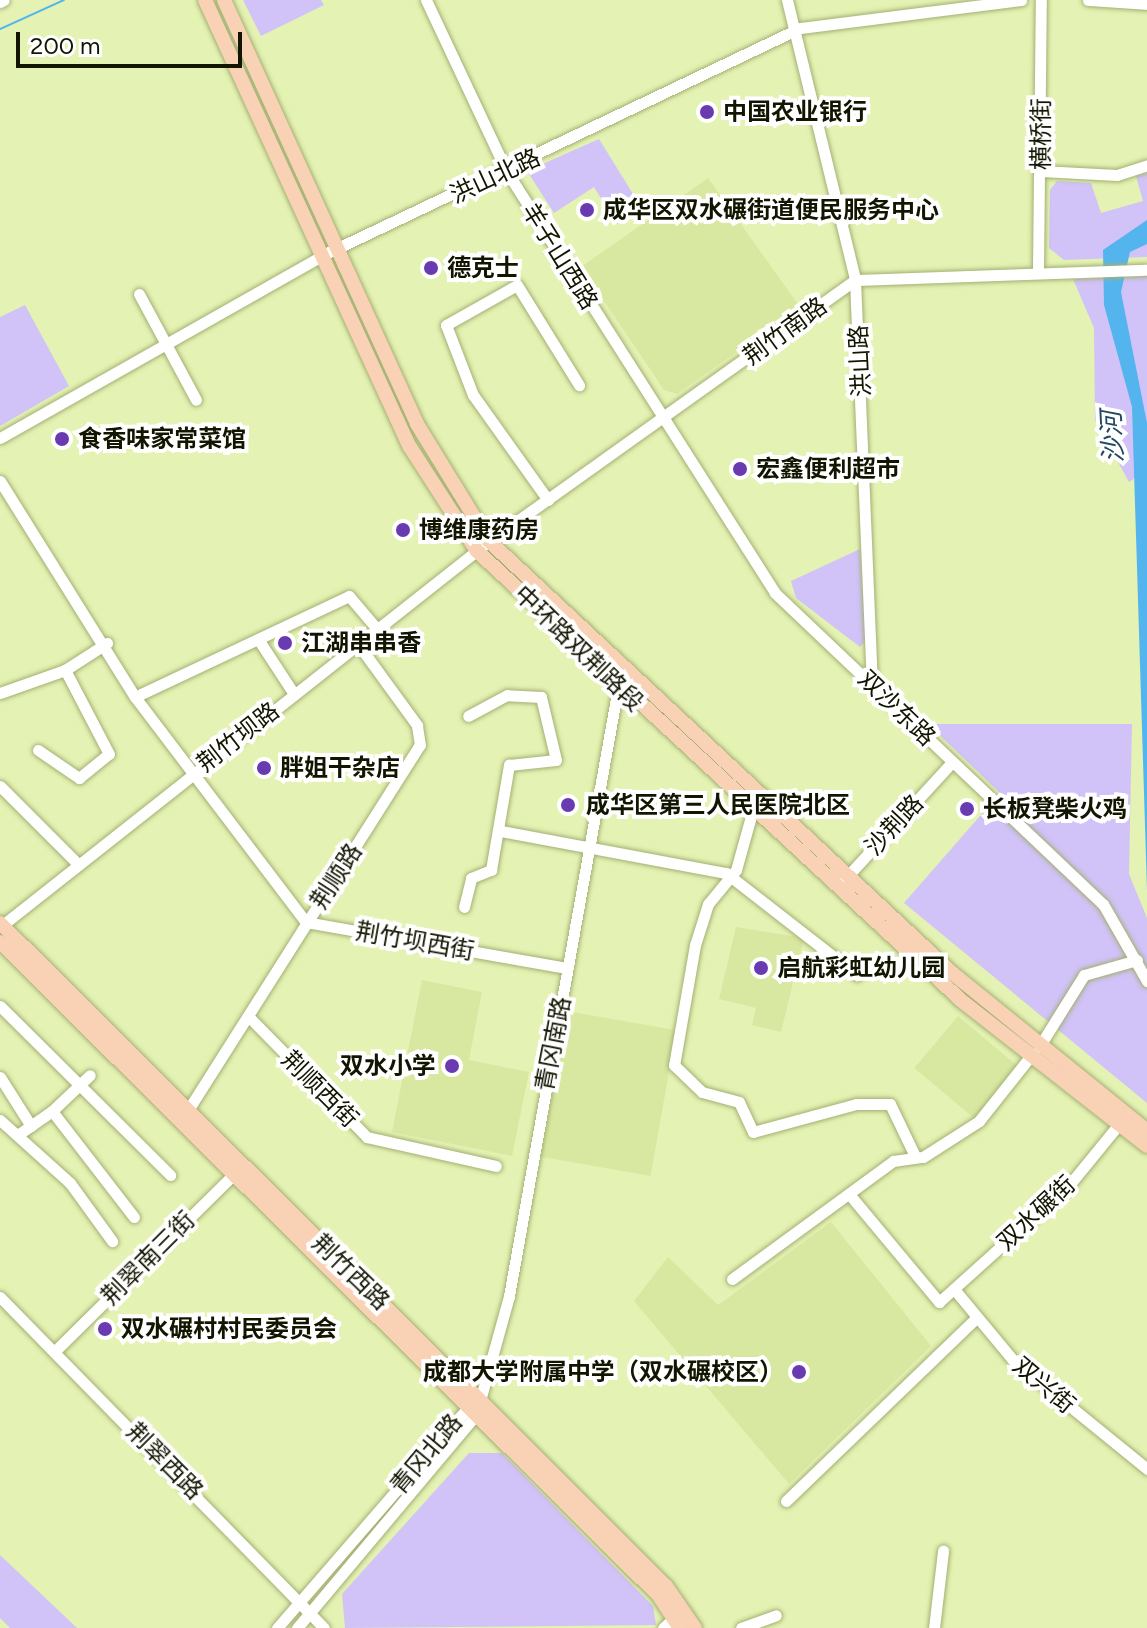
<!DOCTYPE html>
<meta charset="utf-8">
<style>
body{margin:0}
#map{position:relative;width:1147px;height:1628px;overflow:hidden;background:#e4f2b3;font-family:Figtree,"Noto Sans SC",sans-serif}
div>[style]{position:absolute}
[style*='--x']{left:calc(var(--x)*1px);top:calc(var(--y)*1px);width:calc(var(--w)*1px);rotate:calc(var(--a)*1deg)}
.built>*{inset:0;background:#d9e8a1;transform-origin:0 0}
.green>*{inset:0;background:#d1c2f8}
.water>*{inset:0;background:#54b5ee}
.stream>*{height:2px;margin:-1px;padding:0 1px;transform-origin:1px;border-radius:1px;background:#54b5ee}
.roads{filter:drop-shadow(0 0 2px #a3b073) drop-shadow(0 0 2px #a3b073)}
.minor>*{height:11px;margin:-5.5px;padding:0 5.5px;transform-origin:5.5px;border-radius:5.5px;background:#fff}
.major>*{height:14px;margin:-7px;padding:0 7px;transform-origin:7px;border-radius:7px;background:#f9d2b5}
.dots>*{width:22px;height:22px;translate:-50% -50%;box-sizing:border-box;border:4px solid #fff;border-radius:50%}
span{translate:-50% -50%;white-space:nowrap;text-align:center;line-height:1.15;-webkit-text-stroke:8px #fff;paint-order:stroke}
.poi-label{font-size:24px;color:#121601;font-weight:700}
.left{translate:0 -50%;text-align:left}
.right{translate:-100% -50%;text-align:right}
.street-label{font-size:24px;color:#121601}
.water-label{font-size:26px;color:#204860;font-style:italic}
.scale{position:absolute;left:16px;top:32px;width:226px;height:36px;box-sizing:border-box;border:4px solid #121601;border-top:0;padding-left:10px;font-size:24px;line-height:28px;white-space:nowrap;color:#121601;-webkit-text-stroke:6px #fff;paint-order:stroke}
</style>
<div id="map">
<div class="built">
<i style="clip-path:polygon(708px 178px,800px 307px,677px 394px,664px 390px,581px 267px)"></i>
<i style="clip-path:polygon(736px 927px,804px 938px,781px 1032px,752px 1025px,756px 1008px,719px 999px)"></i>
<i style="clip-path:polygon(422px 980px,482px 992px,469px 1060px,529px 1072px,512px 1156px,392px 1132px)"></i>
<i style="left:567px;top:1011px;width:111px;height:148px;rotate:10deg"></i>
<i style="left:958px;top:1016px;width:78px;height:68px;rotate:40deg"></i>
<i style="clip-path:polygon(831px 1222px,931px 1346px,789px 1484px,634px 1301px,668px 1257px,718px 1305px)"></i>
</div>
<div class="green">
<i style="clip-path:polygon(243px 0,321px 0,324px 5px,261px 36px)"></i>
<i style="clip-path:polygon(599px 139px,643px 210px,617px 224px,594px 187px,554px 213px,527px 171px)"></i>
<i style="clip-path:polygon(1147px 173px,1147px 257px,1064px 260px,1049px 248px,1050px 190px,1057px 181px,1091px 183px,1101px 213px,1143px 201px,1136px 176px)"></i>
<i style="clip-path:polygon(1147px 276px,1147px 470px,1129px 482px,1095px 420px,1094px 328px,1073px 279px)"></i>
<i style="clip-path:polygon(25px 305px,69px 386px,0 426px,0 317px)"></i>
<i style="clip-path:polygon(860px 549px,866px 641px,860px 647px,796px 598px,791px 581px)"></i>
<i style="clip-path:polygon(928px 724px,1132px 724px,1129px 874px,1147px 918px,1147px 1103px,904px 903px,1000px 793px)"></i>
<i style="clip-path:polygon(469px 1453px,502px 1453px,653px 1606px,656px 1625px,345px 1628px,342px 1594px)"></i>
<i style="clip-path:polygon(0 1555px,77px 1628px,10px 1628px,0 1618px)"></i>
</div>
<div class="water">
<i style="clip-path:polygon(1147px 220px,1147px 244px,1130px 252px,1121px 292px,1147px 423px,1147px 890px,1132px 407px,1104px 305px,1103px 250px)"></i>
</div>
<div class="stream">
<i style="--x:0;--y:29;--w:70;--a:-24.4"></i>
</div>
<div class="roads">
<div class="minor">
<i style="--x:426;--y:0;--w:190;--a:64.8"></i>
<i style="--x:507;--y:172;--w:499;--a:57.5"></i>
<i style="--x:775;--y:593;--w:452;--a:43.5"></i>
<i style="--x:1103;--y:904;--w:89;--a:60.3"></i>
<i style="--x:787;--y:0;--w:288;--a:76.3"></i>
<i style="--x:855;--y:280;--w:403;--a:87.6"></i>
<i style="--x:1088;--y:0;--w:59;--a:3.9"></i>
<i style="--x:0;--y:2;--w:4;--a:-27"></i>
<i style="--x:1041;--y:171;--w:76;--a:3"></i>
<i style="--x:1117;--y:175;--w:32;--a:-18"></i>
<i style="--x:1038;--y:269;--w:269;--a:-89.4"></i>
<i style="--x:139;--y:294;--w:120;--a:61.7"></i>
<i style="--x:0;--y:438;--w:371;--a:-29.5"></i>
<i style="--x:323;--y:255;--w:528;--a:-25.45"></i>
<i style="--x:800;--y:28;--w:223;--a:-7.2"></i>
<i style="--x:0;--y:481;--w:255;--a:58"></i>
<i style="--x:135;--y:697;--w:283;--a:52.8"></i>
<i style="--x:306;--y:922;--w:265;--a:10"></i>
<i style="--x:548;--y:500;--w:129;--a:-125.5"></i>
<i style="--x:473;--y:395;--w:75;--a:-111.1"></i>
<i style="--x:446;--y:325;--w:81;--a:-29.4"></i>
<i style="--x:517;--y:285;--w:118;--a:58.2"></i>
<i style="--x:258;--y:639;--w:66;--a:56.8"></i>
<i style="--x:0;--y:693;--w:69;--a:-19.5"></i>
<i style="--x:65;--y:670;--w:50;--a:-32.7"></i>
<i style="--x:141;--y:694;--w:230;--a:-25.2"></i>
<i style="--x:349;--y:596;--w:43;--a:49.7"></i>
<i style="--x:38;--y:750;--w:50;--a:34.3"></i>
<i style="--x:79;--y:778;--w:38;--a:-39"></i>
<i style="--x:109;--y:754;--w:95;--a:-117.6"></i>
<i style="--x:0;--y:786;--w:109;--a:45"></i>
<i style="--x:753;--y:809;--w:63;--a:105.6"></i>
<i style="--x:736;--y:870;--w:44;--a:129.5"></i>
<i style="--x:708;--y:904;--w:43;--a:107.6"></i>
<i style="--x:695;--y:945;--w:122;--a:99.9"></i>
<i style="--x:674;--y:1065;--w:39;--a:44"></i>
<i style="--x:702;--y:1092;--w:38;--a:15"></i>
<i style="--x:739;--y:1102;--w:33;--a:65"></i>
<i style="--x:753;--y:1132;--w:107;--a:-15.2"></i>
<i style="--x:856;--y:1104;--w:34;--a:0"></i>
<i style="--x:890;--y:1104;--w:58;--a:64.3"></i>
<i style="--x:501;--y:831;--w:229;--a:10.6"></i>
<i style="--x:726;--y:873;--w:166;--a:37.9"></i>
<i style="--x:844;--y:880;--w:160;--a:-47.5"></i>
<i style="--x:464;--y:907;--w:30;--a:-76"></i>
<i style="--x:471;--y:878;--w:22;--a:-22"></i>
<i style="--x:491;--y:870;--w:107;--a:-80.3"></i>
<i style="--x:509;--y:765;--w:47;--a:-6.1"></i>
<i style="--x:556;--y:760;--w:65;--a:-103.4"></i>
<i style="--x:541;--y:697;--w:34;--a:-177"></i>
<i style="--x:507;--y:695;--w:44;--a:151.7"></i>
<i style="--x:0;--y:927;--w:623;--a:-38.29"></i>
<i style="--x:489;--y:541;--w:450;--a:-35.5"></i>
<i style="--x:855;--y:280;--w:292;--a:-2"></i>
<i style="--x:0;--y:1006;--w:240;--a:44.8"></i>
<i style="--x:248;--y:1016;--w:170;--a:45.5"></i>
<i style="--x:367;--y:1137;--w:132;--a:12.7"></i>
<i style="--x:1039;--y:1047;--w:85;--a:-58"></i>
<i style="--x:1084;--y:975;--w:55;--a:-15.8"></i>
<i style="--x:0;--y:1077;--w:58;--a:57.7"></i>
<i style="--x:188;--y:1110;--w:432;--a:-57.6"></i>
<i style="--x:420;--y:745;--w:20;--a:-99"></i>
<i style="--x:417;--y:725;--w:100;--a:-126.1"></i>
<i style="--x:52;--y:1111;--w:52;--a:-43.5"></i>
<i style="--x:0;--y:1120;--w:94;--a:42"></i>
<i style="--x:70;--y:1183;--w:72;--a:54.1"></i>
<i style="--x:19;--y:1134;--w:40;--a:-34.9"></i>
<i style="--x:52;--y:1111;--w:134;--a:52.3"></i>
<i style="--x:849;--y:1194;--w:141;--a:50.2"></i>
<i style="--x:939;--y:1302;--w:176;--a:-42"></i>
<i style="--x:1070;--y:1184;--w:84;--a:-50.8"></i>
<i style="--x:732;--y:1279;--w:200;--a:-36.2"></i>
<i style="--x:893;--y:1161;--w:30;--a:-8"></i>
<i style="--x:923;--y:1157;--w:67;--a:-32.7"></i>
<i style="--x:979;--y:1121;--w:80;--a:-51.6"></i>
<i style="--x:954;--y:1289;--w:92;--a:50.3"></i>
<i style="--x:1013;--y:1360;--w:173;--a:39.1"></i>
<i style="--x:0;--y:1297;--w:463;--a:45.6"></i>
<i style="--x:55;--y:1351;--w:259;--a:-44.7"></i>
<i style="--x:786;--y:1501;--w:261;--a:-43.9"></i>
<i style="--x:277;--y:1628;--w:298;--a:-49.1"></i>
<i style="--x:297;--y:1628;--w:278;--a:-50"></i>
<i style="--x:476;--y:1415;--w:123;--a:-74.5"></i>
<i style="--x:509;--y:1296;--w:619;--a:-79.85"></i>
<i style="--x:663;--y:1628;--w:22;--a:-43"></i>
<i style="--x:741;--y:1628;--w:37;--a:-20"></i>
<i style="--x:934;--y:1628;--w:78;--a:-83.3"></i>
</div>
<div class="major">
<i style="--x:205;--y:0;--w:492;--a:65.4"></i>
<i style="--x:410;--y:447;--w:124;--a:57.2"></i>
<i style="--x:477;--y:551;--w:662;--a:42.86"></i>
<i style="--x:962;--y:1001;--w:235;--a:38.1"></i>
<i style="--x:224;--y:0;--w:466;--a:65.5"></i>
<i style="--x:417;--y:424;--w:137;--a:58.4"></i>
<i style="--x:489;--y:541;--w:632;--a:43.01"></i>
<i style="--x:951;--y:972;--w:252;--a:39"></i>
<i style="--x:0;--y:923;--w:940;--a:44.87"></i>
<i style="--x:666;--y:1586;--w:51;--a:55.4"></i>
<i style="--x:0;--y:942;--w:928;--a:44.78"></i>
<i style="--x:659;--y:1596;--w:38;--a:57"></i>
</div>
</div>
<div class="dots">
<i style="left:707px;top:112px;background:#6a3ab1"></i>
<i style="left:587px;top:210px;background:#6a3ab1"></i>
<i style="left:431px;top:268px;background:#6a3ab1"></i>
<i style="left:62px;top:439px;background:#6a3ab1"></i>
<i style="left:740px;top:469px;background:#6a3ab1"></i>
<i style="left:403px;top:530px;background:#6a3ab1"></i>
<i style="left:285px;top:643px;background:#6a3ab1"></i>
<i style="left:264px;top:768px;background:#6a3ab1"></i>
<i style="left:568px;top:805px;background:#6a3ab1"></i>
<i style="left:967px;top:809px;background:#6a3ab1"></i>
<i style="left:761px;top:968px;background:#6a3ab1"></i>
<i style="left:452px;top:1066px;background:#6a3ab1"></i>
<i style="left:105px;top:1329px;background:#6a3ab1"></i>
<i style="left:799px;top:1372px;background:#6a3ab1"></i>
</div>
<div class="poi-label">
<span class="left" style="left:723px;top:112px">中国农业银行</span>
<span class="left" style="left:603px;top:210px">成华区双水碾街道便民服务中心</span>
<span class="left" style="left:447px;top:268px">德克士</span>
<span class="left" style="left:78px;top:439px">食香味家常菜馆</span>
<span class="left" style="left:756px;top:469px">宏鑫便利超市</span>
<span class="left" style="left:419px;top:530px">博维康药房</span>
<span class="left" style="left:301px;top:643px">江湖串串香</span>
<span class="left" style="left:280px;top:768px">胖姐干杂店</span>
<span class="left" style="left:586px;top:805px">成华区第三人民医院北区</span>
<span class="left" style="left:983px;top:809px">长板凳柴火鸡</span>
<span class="left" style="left:777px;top:968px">启航彩虹幼儿园</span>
<span class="right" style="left:436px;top:1066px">双水小学</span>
<span class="left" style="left:121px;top:1329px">双水碾村村民委员会</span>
<span class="right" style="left:783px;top:1372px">成都大学附属中学（双水碾校区）</span>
</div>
<div class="street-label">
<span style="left:1041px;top:134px;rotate:-90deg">横桥街</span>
<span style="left:495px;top:176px;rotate:-25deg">洪山北路</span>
<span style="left:560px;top:256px;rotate:58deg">羊子山西路</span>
<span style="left:785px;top:331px;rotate:-36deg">荆竹南路</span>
<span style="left:860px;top:361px;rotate:-93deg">洪山路</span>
<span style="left:579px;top:648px;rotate:44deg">中环路双荆路段</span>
<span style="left:897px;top:708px;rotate:44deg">双沙东路</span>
<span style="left:238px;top:737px;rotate:-38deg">荆竹坝路</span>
<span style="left:894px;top:825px;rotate:-47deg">沙荆路</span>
<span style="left:336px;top:876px;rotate:-57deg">荆顺路</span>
<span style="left:415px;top:941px;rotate:10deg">荆竹坝西街</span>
<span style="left:553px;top:1044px;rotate:-79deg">青冈南路</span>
<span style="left:320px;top:1089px;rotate:45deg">荆顺西街</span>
<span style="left:1036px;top:1213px;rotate:-43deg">双水碾街</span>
<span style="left:148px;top:1258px;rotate:-45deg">荆翠南三街</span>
<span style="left:351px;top:1272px;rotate:44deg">荆竹西路</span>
<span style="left:1044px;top:1385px;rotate:40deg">双兴街</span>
<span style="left:426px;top:1454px;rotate:-50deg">青冈北路</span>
<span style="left:165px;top:1461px;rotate:45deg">荆翠西路</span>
</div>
<div class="water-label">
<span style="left:1113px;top:437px;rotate:-93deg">沙河</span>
</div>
<div class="scale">200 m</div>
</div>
